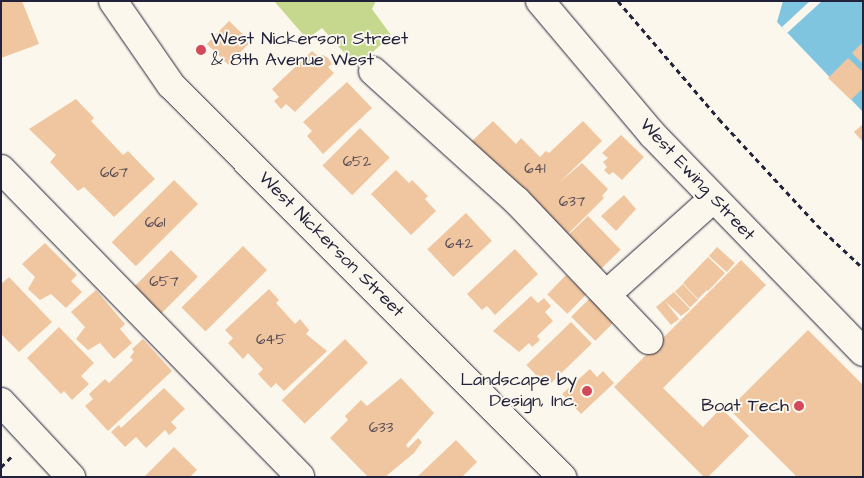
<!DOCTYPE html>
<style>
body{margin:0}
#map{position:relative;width:864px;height:478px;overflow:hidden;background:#fbf7ec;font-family:"Architects Daughter",sans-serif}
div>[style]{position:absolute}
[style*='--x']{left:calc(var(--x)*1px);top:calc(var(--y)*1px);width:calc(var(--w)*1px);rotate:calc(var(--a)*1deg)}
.green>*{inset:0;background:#c6d88d}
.water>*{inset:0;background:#7fc5e0}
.pier>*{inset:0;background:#fbf7ec}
.building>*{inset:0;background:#f0c6a0;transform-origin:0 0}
.path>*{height:3px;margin-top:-1.5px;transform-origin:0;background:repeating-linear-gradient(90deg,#22223b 0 5px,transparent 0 9px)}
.roads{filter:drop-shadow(0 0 1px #22223b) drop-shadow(0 0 1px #22223b)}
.minor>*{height:28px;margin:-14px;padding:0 14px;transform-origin:14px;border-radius:14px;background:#fbf7ec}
.major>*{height:28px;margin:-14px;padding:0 14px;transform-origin:14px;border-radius:14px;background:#fbf7ec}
.dots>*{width:14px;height:14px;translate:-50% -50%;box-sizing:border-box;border:2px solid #fbf7ec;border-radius:50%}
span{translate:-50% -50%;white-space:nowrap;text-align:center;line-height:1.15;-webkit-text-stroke:4px #fbf7ec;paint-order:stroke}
.number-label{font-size:15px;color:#564b54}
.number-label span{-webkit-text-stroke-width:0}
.poi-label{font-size:18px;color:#22223b}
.left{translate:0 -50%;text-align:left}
.right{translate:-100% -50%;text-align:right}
.street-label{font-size:18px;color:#22223b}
.frame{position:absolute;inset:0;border:2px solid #22223b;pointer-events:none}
</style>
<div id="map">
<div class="green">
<i style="clip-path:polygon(274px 1px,376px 1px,372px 9px,391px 35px,357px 67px,322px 28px,307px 39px)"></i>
</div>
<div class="water">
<i style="clip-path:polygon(783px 1px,863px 1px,863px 112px,777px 22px)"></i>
</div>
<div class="pier">
<i style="clip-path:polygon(810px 1px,822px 1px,787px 33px,782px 27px)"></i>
</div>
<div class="building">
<i style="clip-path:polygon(1px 1px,22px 1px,39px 44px,1px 58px)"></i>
<i style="left:229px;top:21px;width:30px;height:32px;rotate:44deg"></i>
<i style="clip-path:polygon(863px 42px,863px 64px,852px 53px)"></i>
<i style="clip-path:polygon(312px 51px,319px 57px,323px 55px,328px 58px,332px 64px,328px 67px,334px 73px,295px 112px,286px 104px,281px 109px,274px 101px,279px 97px,272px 89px)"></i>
<i style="clip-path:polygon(848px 58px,863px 72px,863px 88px,851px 100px,828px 78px)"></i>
<i style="clip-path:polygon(347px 82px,372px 108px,323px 154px,307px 136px,312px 131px,303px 122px)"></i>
<i style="clip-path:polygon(76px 99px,94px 118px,91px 121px,123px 155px,128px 151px,155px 179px,114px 217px,84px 187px,78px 191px,50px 162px,56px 155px,29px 129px)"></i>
<i style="clip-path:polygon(493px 121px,516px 144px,521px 138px,540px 157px,546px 151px,549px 153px,583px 121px,602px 141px,560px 182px,582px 163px,608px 189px,602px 196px,604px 198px,568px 234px,471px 142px)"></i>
<i style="clip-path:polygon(863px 124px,863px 142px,854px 132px)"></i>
<i style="left:360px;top:128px;width:42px;height:53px;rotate:45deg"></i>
<i style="clip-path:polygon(621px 135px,644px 157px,622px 180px,613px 172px,609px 175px,604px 170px,607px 167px,603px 162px,608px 158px,602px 153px)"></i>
<i style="clip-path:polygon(396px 170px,409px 183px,412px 180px,428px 196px,425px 199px,436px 211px,411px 235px,371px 194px)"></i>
<i style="left:174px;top:180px;width:34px;height:88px;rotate:45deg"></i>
<i style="clip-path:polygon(624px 195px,636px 209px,616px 231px,601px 216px)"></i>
<i style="left:466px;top:213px;width:38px;height:53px;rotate:47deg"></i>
<i style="left:588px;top:216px;width:47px;height:33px;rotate:46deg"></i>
<i style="clip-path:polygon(45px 243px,77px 275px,71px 281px,82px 292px,66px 308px,51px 294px,40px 300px,28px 289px,35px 277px,22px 264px)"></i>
<i style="left:243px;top:246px;width:34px;height:87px;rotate:45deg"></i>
<i style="left:717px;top:247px;width:24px;height:12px;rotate:42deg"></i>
<i style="clip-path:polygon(515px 249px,538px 274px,495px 315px,487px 306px,482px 310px,467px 294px)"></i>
<i style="left:171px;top:250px;width:38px;height:56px;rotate:45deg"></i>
<i style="clip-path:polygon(708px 257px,725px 273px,708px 291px,700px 283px,707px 290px,698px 299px,683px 283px)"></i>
<i style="clip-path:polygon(741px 260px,766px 285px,663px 388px,703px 427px,721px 408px,749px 436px,708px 477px,704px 477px,614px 387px)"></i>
<i style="left:566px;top:275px;width:28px;height:27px;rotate:44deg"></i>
<i style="clip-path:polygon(9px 277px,52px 322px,19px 352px,1px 334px,1px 284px)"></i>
<i style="left:683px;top:284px;width:22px;height:11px;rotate:47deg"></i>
<i style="clip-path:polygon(269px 289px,279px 300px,276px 303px,295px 324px,300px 319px,309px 330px,306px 334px,327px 351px,284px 391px,276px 383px,271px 388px,258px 374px,263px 369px,248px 353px,243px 359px,228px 343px,233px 338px,225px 330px)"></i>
<i style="clip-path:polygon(96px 290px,125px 324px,120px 329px,132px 343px,114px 359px,100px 343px,88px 350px,76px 339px,85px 327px,71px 312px)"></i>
<i style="clip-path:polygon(674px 292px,690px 309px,681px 316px,665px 301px,679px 319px,671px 325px,656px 307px)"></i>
<i style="clip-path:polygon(531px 296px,538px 303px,544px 298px,551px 306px,545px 312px,553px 321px,537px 336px,540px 340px,532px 347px,529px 343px,519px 352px,493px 331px)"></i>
<i style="left:591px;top:297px;width:34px;height:28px;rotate:45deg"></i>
<i style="left:571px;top:322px;width:30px;height:62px;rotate:46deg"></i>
<i style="clip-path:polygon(59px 327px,94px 363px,81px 376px,89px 384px,72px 400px,64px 391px,61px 394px,27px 358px)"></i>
<i style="clip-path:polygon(808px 330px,863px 385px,863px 477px,797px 477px,729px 409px)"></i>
<i style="clip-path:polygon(143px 339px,172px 371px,108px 431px,85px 406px,93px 399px,89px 394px,105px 379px,109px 383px,133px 360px,130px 357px,134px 352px,132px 349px)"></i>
<i style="left:345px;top:339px;width:33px;height:88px;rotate:46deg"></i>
<i style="clip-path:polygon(590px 369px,597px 377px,603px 371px,614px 383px,581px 414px,562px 394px)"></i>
<i style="clip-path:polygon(401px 378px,434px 413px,406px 445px,408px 448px,418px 438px,422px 442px,414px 453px,385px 477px,368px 477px,330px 438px,348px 420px,345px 416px,361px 400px,367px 406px)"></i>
<i style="clip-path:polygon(164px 388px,185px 409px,171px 422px,177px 428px,169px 435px,165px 430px,146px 448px,136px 437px,125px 447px,111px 432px,119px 425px,121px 428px)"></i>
<i style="clip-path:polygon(456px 440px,477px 462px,462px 477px,417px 477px)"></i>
<i style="clip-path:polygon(174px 447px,197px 470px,190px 477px,144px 477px)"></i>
</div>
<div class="path">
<i style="--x:618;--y:1;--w:155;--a:49.4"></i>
<i style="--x:719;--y:119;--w:144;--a:47.2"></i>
<i style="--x:817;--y:225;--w:63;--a:43.1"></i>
<i style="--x:1;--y:467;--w:17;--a:-45"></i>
</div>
<div class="roads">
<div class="minor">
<i style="--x:540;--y:1;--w:175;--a:49.9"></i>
<i style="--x:653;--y:135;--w:302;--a:45.9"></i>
<i style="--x:373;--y:71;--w:193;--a:42.1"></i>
<i style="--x:516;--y:200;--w:193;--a:46.5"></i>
<i style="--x:1;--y:169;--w:429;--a:45.8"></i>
<i style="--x:607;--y:294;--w:142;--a:-41.9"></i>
<i style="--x:1;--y:402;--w:103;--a:47"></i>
</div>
<div class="major">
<i style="--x:113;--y:1;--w:102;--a:55.4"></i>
<i style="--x:171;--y:85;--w:554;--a:45.07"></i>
</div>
</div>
<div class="dots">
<i style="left:201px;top:50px;background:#d1495b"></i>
<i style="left:587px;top:391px;background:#d1495b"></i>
<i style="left:799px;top:406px;background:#d1495b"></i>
</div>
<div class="number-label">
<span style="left:357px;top:162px">652</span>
<span style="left:535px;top:169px">641</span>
<span style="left:114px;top:173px">667</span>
<span style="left:572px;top:202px">637</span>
<span style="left:155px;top:223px">661</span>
<span style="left:459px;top:244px">642</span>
<span style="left:164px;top:282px">657</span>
<span style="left:271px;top:340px">645</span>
<span style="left:381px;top:428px">633</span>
</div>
<div class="poi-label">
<span class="left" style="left:211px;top:50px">West Nickerson Street<br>&amp; 8th Avenue West</span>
<span class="right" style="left:577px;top:391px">Landscape by<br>Design, Inc.</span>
<span class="right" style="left:789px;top:406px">Boat Tech</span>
</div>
<div class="street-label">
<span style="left:697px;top:180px;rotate:47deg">West Ewing Street</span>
<span style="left:331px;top:245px;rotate:45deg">West Nickerson Street</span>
</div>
<div class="frame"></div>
</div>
